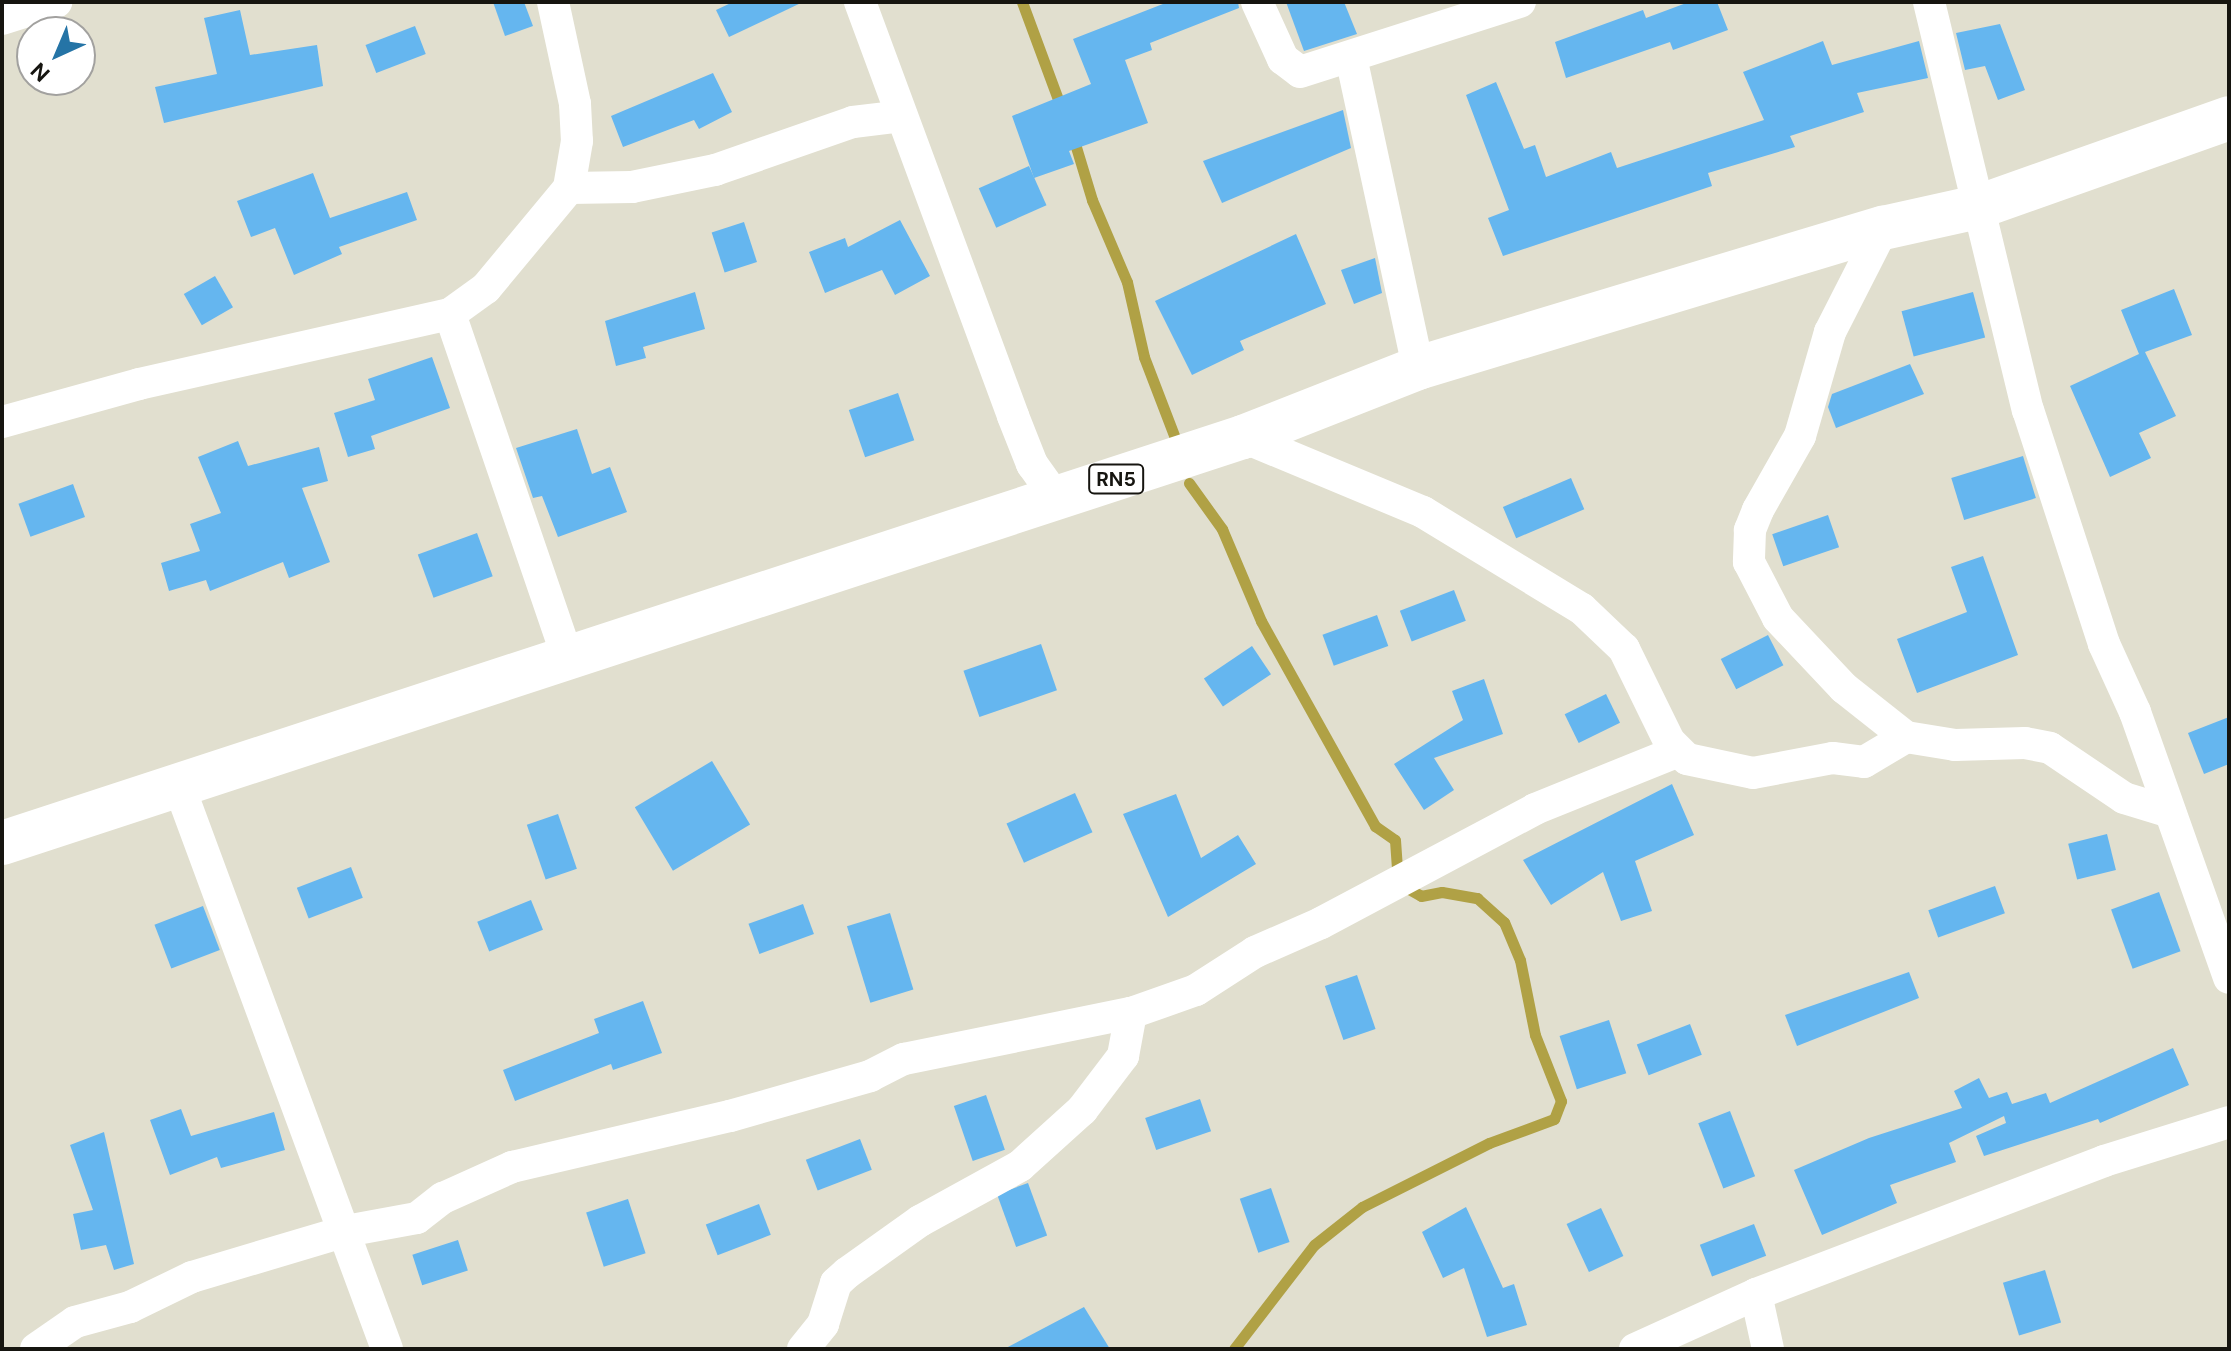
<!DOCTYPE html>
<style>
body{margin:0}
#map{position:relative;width:2231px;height:1351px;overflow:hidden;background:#e1dfcf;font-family:"DM Sans",sans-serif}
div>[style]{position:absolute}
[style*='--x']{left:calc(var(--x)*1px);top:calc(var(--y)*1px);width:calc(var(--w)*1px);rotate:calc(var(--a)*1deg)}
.stream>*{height:11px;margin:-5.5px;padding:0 5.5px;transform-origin:5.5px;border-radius:5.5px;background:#b0a145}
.building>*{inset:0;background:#65b6ef;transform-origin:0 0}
.minor>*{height:32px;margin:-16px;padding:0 16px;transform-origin:16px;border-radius:16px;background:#fff}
.trunk>*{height:44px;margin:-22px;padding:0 22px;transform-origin:22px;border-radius:22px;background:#fff}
span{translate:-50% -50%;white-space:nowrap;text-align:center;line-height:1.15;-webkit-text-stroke:7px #fff;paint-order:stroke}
.shield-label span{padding:2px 6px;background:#fff;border:2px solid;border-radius:6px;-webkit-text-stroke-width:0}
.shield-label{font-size:20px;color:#161510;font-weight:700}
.frame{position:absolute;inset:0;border:4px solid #161510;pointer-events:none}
.north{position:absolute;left:16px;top:16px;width:80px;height:80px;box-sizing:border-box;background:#fff;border:2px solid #a2a19f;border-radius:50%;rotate:224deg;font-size:22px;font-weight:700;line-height:32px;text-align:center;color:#161510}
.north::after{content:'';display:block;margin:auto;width:28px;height:36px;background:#2574a6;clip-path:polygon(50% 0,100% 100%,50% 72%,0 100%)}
</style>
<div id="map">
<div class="stream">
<i style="--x:1022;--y:2;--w:115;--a:69.7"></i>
<i style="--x:1073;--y:137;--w:66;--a:73.2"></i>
<i style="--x:1092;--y:200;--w:89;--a:66.9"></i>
<i style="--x:1127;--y:282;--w:77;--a:77.2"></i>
<i style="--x:1144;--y:357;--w:84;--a:69"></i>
<i style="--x:1189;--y:483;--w:57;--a:54.3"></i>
<i style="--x:1222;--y:529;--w:100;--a:67"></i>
<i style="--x:1261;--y:621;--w:235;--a:60.9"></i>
<i style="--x:1375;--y:826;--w:24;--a:35"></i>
<i style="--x:1395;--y:840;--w:43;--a:86"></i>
<i style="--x:1398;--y:883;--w:26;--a:29"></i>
<i style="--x:1421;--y:896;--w:21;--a:-11"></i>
<i style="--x:1442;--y:892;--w:36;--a:10"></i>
<i style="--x:1477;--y:898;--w:36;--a:42"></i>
<i style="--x:1504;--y:922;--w:41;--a:67.2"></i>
<i style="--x:1520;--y:960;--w:76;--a:78.7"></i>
<i style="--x:1535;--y:1035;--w:71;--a:68.5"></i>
<i style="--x:1561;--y:1101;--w:19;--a:111"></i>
<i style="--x:1554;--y:1119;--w:69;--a:159.7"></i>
<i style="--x:1489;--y:1143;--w:142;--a:153.3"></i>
<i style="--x:1362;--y:1207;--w:61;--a:141.6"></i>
<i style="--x:1314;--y:1245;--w:131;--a:127.6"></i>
</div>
<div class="building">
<i style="clip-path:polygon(493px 2px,524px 2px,533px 26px,505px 36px)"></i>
<i style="clip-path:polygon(733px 2px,803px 2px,729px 37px,716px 10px)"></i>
<i style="clip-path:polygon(1168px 2px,1238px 2px,1239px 8px,1150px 43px,1152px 50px,1125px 60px,1148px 123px,1069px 151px,1074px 164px,1034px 178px,1012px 116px,1091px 84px,1073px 39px)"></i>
<i style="clip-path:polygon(1286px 2px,1344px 2px,1357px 34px,1304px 51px)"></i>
<i style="clip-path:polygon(1689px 2px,1717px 2px,1728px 30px,1673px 50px,1670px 42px,1566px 78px,1555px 42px,1643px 10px,1646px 18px)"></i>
<i style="clip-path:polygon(240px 10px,250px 55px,317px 45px,323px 86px,164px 123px,155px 87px,217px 74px,204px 18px)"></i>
<i style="clip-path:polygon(2000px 24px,2025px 90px,1998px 100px,1985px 66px,1965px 70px,1956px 33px)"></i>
<i style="left:415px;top:26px;width:30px;height:53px;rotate:69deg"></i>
<i style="clip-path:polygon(1823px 41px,1832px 65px,1919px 41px,1928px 78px,1857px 93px,1864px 112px,1790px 136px,1795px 147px,1708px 173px,1712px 186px,1503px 256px,1488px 218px,1509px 210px,1466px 95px,1496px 82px,1524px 149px,1535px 145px,1546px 177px,1611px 152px,1617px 168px,1764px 120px,1743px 72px)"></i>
<i style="clip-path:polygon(713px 73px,732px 112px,699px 129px,694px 120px,623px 147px,611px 116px)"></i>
<i style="clip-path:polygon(1343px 110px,1351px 148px,1222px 203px,1203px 161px)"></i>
<i style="left:1029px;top:166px;width:43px;height:55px;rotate:66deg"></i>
<i style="clip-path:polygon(313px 173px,330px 218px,407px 192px,417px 220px,339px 247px,342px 254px,294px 275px,275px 228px,251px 237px,237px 201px)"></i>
<i style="clip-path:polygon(900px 220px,930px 276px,895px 295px,882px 270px,825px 293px,809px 252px,845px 238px,848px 247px)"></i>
<i style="left:744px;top:222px;width:42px;height:34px;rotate:72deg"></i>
<i style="clip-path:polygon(1296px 234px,1326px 304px,1240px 341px,1244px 350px,1192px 375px,1155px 301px)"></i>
<i style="clip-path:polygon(1375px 258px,1382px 293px,1354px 304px,1341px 270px)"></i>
<i style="left:215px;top:276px;width:36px;height:36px;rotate:60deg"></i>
<i style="clip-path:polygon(2174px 289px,2192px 335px,2145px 352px,2176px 416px,2139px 433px,2151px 458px,2110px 477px,2070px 386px,2139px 354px,2121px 310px)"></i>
<i style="clip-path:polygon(695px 292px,705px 329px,643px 347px,646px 358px,616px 366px,605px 321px)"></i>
<i style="left:1973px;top:292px;width:47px;height:74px;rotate:75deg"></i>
<i style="clip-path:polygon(432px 357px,450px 408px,371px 436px,375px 449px,348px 457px,334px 413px,375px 400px,368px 379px)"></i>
<i style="clip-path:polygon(1910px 364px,1924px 394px,1836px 428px,1828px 407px,1832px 394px)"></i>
<i style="left:898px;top:393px;width:50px;height:52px;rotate:71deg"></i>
<i style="clip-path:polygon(577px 429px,592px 474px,610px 467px,627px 512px,558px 537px,542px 496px,533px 498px,516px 448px)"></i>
<i style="clip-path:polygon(238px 441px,248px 466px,319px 447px,328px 481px,302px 488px,330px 562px,289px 578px,283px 562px,210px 591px,206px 580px,169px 591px,161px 563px,200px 551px,190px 524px,221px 513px,198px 457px)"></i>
<i style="left:2023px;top:456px;width:44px;height:75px;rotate:73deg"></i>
<i style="left:1571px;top:478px;width:34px;height:74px;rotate:67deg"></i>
<i style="left:73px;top:484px;width:35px;height:58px;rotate:70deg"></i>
<i style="left:1828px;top:515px;width:34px;height:59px;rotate:71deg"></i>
<i style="left:477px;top:533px;width:46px;height:63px;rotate:70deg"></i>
<i style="clip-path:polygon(1983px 556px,2018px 655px,1917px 693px,1897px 639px,1967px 612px,1951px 567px)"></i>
<i style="left:1454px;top:590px;width:33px;height:58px;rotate:69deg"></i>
<i style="left:1377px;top:615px;width:33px;height:58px;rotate:70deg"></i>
<i style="left:1768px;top:635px;width:34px;height:53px;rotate:63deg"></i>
<i style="left:1041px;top:644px;width:49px;height:82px;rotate:71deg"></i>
<i style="left:1252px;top:646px;width:34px;height:58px;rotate:56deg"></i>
<i style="clip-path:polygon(1484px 679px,1503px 734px,1434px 758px,1454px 790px,1424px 810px,1394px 764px,1463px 720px,1452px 691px)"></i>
<i style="left:1606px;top:694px;width:32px;height:46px;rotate:64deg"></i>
<i style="clip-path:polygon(2229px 717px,2229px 764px,2204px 774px,2188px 733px)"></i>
<i style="left:712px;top:761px;width:74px;height:90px;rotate:59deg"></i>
<i style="clip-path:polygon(1672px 784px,1694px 835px,1635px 861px,1652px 911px,1621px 921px,1603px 872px,1551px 905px,1523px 860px)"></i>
<i style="left:1075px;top:793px;width:43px;height:75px;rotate:66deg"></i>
<i style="clip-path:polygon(1176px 794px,1201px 858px,1238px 835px,1256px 864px,1168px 917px,1123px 814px)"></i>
<i style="left:558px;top:814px;width:58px;height:33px;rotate:71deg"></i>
<i style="left:2107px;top:834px;width:37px;height:40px;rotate:76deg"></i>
<i style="left:351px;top:867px;width:33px;height:58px;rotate:69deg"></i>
<i style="left:1995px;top:886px;width:29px;height:71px;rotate:70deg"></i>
<i style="left:2159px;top:892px;width:63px;height:51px;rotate:70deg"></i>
<i style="left:531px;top:900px;width:32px;height:58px;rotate:68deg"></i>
<i style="left:803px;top:904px;width:32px;height:58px;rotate:70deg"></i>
<i style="left:203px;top:906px;width:47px;height:52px;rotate:69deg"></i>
<i style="left:890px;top:913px;width:80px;height:45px;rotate:73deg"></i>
<i style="clip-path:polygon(1909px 972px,1919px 998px,1797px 1046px,1785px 1015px)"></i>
<i style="left:1357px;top:975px;width:57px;height:34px;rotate:71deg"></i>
<i style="clip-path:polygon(643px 1001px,662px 1053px,613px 1070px,611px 1064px,515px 1101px,503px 1070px,599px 1033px,594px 1019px)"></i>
<i style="left:1609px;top:1020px;width:56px;height:52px;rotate:72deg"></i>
<i style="left:1690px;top:1024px;width:33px;height:57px;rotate:69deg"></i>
<i style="clip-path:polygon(2173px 1048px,2189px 1085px,2100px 1123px,2098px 1119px,1984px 1156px,1976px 1136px,2006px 1123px,2004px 1116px,1949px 1143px,1956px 1162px,1890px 1185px,1897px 1203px,1822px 1235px,1794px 1170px,1869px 1138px,1962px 1108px,1954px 1091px,1979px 1078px,1989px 1098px,2007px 1092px,2012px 1104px,2046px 1093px,2050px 1103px)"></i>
<i style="left:986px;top:1095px;width:58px;height:34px;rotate:71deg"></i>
<i style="left:1200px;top:1099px;width:34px;height:58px;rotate:71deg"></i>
<i style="clip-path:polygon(181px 1109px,191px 1136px,274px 1112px,285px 1150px,221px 1168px,217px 1157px,170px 1175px,150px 1120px)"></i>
<i style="left:1730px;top:1111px;width:70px;height:34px;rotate:69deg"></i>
<i style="clip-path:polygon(104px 1132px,134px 1264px,114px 1270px,106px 1245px,81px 1250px,73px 1214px,93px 1210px,70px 1145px)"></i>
<i style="left:860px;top:1139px;width:33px;height:58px;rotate:69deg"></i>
<i style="left:1028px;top:1183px;width:56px;height:33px;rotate:70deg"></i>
<i style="left:1271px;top:1188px;width:57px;height:33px;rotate:71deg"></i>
<i style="left:628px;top:1199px;width:57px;height:44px;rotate:72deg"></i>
<i style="left:759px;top:1204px;width:33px;height:57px;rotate:69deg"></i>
<i style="clip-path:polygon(1466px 1207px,1503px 1288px,1514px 1284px,1527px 1325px,1487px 1337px,1464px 1268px,1443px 1278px,1422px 1232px)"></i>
<i style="left:1601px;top:1208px;width:53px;height:38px;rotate:65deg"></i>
<i style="left:1754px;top:1224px;width:34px;height:58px;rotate:69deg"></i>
<i style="left:458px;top:1240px;width:32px;height:48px;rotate:72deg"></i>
<i style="left:2045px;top:1270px;width:55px;height:44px;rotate:73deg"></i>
<i style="clip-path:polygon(1084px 1307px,1110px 1349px,1004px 1349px)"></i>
</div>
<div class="minor">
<i style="--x:553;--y:2;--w:104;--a:77.8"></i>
<i style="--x:575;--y:104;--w:37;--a:87"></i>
<i style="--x:577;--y:141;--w:48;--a:99.7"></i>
<i style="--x:860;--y:2;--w:441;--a:69.7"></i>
<i style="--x:1013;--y:416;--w:52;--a:68.4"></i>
<i style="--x:1032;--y:464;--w:43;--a:54.5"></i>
<i style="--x:1257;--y:2;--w:63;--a:65.5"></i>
<i style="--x:1283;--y:59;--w:21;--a:37"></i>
<i style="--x:1300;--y:72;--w:231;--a:-17.7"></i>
<i style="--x:1929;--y:2;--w:420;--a:76.4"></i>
<i style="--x:2028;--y:410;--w:246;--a:72"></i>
<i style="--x:2104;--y:644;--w:75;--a:65.5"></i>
<i style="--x:2135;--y:712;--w:282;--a:70.5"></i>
<i style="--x:2;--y:19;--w:57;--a:-17.5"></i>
<i style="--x:1351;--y:57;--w:318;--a:77.8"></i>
<i style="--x:1883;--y:228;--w:117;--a:117"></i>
<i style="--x:1830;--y:332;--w:108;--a:106.1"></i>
<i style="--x:1800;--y:436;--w:85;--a:119.6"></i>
<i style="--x:1758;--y:510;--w:22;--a:112"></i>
<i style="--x:1750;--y:530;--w:32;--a:92"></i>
<i style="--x:1749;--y:562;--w:63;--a:62.6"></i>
<i style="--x:1778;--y:618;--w:96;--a:46.7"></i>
<i style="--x:1844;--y:688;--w:79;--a:38.3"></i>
<i style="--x:450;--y:314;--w:365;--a:71.1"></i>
<i style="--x:2;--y:422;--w:142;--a:-15.5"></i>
<i style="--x:139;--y:384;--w:319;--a:-12.7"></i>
<i style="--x:450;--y:314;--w:44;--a:-35.8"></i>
<i style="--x:486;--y:288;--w:130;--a:-50.3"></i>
<i style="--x:569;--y:188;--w:63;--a:-0.9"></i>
<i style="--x:632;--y:187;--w:85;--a:-11.6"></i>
<i style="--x:715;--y:170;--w:146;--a:-19.2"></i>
<i style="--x:853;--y:122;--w:49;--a:-7"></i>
<i style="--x:1243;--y:437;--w:195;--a:22.6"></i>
<i style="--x:1423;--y:512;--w:186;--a:31.4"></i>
<i style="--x:1582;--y:609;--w:58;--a:43.6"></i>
<i style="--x:1624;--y:649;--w:102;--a:63.9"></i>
<i style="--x:1669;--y:741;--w:25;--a:45"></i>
<i style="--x:1687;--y:759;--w:67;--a:12"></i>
<i style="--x:1753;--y:773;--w:81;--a:-10.6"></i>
<i style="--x:1833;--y:758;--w:31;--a:7"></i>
<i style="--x:1864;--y:762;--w:49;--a:-30.8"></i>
<i style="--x:1906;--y:737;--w:50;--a:9.3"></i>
<i style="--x:1955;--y:745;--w:70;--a:-1.6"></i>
<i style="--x:2025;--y:743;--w:25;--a:11"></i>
<i style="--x:2050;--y:748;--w:89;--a:34"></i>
<i style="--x:2124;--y:798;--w:48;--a:16.9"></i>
<i style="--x:179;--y:786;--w:600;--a:69.72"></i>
<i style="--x:1756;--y:1294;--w:56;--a:77.7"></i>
<i style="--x:36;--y:1349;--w:47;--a:-34.7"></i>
<i style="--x:75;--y:1322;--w:57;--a:-15.3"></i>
<i style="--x:130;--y:1307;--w:69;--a:-25.8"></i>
<i style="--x:192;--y:1277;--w:161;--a:-16.6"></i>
<i style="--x:346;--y:1231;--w:72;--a:-10.4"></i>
<i style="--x:417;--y:1218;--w:33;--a:-38"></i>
<i style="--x:443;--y:1198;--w:76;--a:-24.2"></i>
<i style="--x:512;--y:1167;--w:224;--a:-13.2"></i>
<i style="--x:730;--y:1116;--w:146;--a:-15.9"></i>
<i style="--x:870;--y:1076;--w:38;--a:-27"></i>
<i style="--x:904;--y:1059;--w:232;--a:-11.5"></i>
<i style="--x:803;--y:1349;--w:32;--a:-51"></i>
<i style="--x:823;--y:1324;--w:43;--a:-72.4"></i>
<i style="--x:836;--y:1283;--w:15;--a:-42"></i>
<i style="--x:847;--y:1273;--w:90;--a:-35.5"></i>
<i style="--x:920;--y:1221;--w:114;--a:-28.8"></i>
<i style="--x:1020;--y:1166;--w:84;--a:-42.1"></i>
<i style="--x:1082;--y:1110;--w:68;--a:-52.8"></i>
<i style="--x:1123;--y:1056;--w:44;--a:-79.5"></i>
<i style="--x:1131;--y:1013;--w:69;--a:-19.5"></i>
<i style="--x:1196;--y:990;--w:70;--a:-32.8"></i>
<i style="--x:1255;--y:952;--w:72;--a:-23.7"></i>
<i style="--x:1321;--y:923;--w:242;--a:-28"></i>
<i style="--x:1535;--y:809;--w:152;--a:-22"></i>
<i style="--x:1635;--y:1349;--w:133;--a:-24.4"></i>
<i style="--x:1756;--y:1294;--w:373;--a:-20.9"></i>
<i style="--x:2104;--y:1161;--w:131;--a:-17.3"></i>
</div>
<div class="trunk">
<i style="--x:2;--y:843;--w:1306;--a:-18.12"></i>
<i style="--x:1243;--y:437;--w:188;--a:-21.5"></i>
<i style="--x:1418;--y:368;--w:486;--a:-16.8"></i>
<i style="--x:1883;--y:228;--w:97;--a:-12.5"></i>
<i style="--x:1978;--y:207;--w:266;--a:-19.5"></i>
</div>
<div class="shield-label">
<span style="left:1116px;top:479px">RN5</span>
</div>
<div class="frame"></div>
<div class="north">N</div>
</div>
